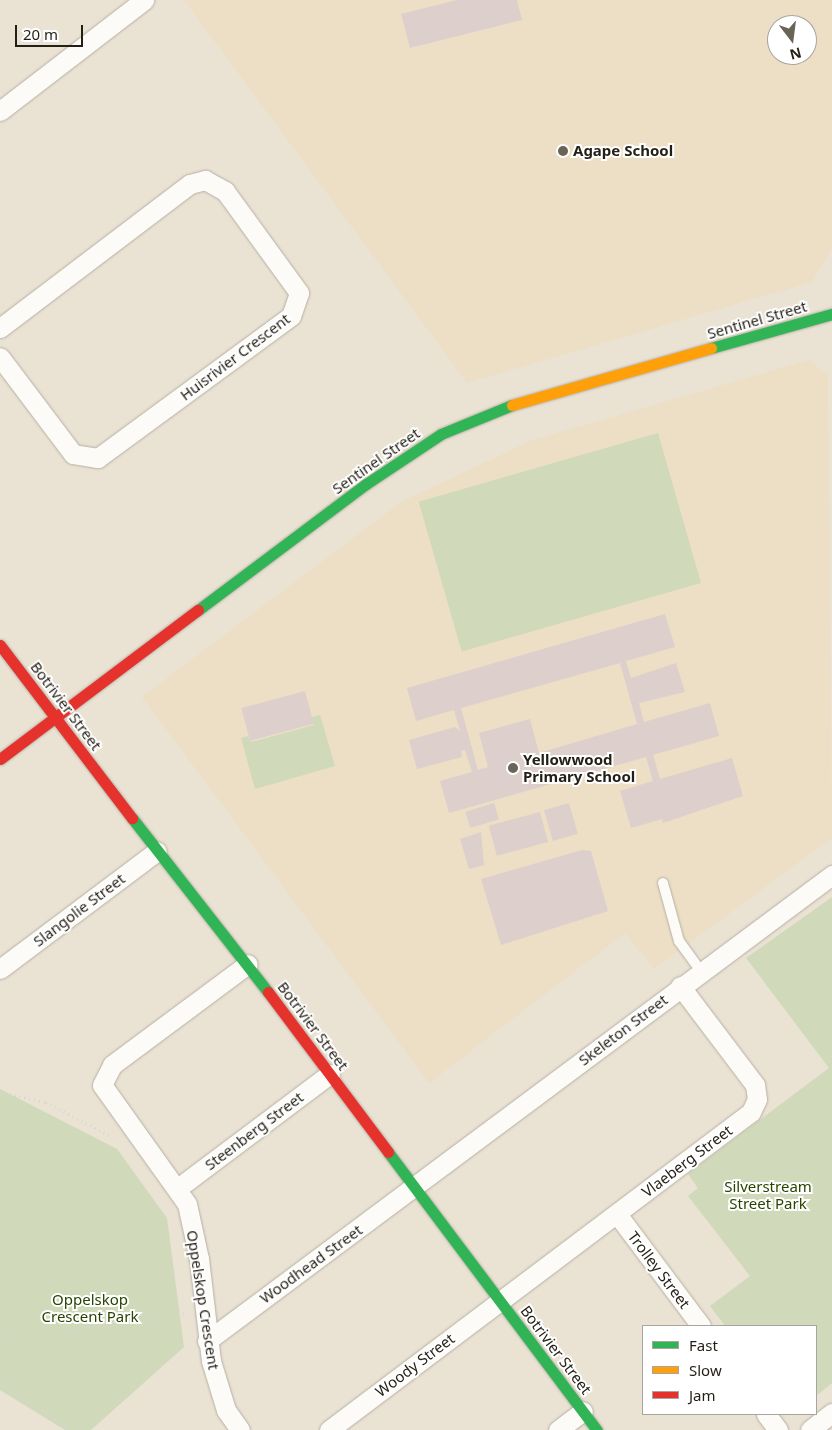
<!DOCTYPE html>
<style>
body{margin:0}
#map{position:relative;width:832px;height:1430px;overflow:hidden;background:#eae2d3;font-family:"Noto Sans",sans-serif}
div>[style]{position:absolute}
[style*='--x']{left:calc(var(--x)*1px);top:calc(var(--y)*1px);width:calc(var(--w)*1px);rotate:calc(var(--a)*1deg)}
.built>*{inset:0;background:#ecdfc5}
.green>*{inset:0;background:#d0d9ba;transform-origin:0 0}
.building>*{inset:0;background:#ddcfcc;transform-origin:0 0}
.path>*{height:3px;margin-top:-1.5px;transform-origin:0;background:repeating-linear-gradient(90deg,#d9d6d1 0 1px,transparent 0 5px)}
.roads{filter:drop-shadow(0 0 1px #b6b0a4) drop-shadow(0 0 1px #b6b0a4)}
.lane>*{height:10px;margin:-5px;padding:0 5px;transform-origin:5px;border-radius:5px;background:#fcfbf8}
.street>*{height:19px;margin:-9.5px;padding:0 9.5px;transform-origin:9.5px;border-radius:9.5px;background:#fcfbf8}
.fast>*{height:11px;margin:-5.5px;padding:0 5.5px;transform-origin:5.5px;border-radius:5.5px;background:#30b455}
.slow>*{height:11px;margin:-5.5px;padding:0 5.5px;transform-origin:5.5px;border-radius:5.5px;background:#ff9f0a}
.jam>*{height:11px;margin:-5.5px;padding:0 5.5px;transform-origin:5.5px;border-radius:5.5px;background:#e5322d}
.dots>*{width:14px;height:14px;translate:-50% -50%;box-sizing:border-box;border:2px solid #fff;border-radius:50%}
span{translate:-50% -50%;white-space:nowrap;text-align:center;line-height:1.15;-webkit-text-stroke:4px #fff;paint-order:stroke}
.poi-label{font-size:15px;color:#241f15;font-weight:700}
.left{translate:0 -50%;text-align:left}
.street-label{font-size:15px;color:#241f15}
.park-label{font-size:15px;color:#284400}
.legend{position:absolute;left:642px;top:1325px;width:175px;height:90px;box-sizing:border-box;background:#fff;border:1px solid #a7a5a1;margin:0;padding:6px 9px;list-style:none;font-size:15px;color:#241f15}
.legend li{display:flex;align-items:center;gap:10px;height:25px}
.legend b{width:25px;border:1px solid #a7a5a1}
.north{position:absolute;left:767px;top:15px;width:50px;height:50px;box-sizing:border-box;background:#fff;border:1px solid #a7a5a1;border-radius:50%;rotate:165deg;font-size:14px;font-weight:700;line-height:20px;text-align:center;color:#241f15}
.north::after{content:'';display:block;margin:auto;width:18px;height:22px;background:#696358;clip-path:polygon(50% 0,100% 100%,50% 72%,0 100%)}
.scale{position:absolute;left:15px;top:25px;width:68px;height:22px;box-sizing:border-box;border:2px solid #241f15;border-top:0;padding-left:6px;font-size:15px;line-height:18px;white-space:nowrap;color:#241f15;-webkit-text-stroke:4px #fff;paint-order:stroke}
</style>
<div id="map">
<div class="built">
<i style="clip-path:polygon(evenodd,184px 0,832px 0,832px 248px,812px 282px,467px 383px,184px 0,777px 25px,807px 25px,807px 55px,777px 55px,777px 25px)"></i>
<i style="clip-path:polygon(809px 360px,828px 375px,832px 838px,654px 969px,625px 933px,429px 1083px,142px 697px,401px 502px,532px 440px)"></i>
</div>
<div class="green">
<i style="left:658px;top:433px;width:156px;height:249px;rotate:74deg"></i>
<i style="clip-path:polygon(320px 715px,335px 766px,255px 789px,241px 738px,248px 736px,251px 742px,314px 725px,312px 717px)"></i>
<i style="clip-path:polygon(832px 897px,832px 1383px,816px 1396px,816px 1326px,725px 1326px,710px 1306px,750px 1276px,688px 1196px,698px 1188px,688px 1174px,829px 1068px,746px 958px)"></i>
<i style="clip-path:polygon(0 1089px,117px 1149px,167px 1218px,184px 1347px,91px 1430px,65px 1430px,0 1390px)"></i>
</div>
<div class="building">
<i style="clip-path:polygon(457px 0,517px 0,522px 20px,410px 48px,401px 14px)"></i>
<i style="clip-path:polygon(evenodd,665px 614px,675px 647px,626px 661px,631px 678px,676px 663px,685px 692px,639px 703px,644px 722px,710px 703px,719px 736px,653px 755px,660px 779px,732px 758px,743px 796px,663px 823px,662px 819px,631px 828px,620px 791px,653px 781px,646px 757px,449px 813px,440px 781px,472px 772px,465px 750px,461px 751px,462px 757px,417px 769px,409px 740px,455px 727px,460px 731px,454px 710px,416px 721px,407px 688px,665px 614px,620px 663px,637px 724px,539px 753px,530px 719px,479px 733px,488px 767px,478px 770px,461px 708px,620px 663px)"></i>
<i style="left:305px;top:691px;width:34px;height:66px;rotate:75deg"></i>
<i style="left:494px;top:803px;width:17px;height:30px;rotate:73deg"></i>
<i style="left:569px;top:803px;width:32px;height:26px;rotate:74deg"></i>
<i style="left:540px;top:812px;width:31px;height:53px;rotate:75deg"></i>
<i style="clip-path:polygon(481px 832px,484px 865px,469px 869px,460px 839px)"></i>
<i style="clip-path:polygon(582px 850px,591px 851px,608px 911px,501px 945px,481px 879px)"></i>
</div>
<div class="path">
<i style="--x:0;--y:1092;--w:47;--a:12.3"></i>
<i style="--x:46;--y:1102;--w:75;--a:27.9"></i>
<i style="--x:0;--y:1339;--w:186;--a:-8"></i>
<i style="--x:0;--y:1382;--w:85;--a:34.4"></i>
</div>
<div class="roads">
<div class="lane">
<i style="--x:663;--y:883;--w:60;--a:74.6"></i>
<i style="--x:679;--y:941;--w:36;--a:54"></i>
</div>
<div class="street">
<i style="--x:0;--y:111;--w:182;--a:-37.6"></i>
<i style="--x:0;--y:328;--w:238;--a:-37.2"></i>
<i style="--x:190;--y:184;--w:16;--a:-15"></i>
<i style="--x:205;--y:180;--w:23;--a:29"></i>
<i style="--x:225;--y:191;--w:126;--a:54"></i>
<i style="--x:299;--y:293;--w:24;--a:109"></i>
<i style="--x:291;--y:316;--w:240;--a:143.7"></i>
<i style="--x:98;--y:458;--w:25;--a:-171"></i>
<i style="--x:73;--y:454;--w:121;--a:-127"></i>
<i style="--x:0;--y:969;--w:196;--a:-36.9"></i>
<i style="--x:178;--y:1188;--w:190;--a:-36.9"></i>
<i style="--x:617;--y:1214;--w:140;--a:53.1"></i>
<i style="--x:207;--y:1341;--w:780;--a:-36.71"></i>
<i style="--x:766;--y:1414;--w:20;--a:53"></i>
<i style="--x:240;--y:1430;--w:24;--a:-125"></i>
<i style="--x:226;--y:1410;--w:51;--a:-107"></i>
<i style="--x:211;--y:1361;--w:103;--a:-96.7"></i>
<i style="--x:199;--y:1259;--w:56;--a:-102.3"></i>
<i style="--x:187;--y:1204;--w:146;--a:-125.5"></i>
<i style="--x:102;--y:1085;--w:22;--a:-63"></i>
<i style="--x:112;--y:1065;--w:169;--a:-36.6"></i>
<i style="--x:329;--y:1430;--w:528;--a:-37"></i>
<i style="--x:751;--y:1112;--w:14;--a:-65"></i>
<i style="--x:757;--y:1099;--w:14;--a:-98"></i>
<i style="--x:755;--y:1085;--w:124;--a:-127.1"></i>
<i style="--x:558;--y:1430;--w:31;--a:-37"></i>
<i style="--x:810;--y:1430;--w:28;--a:-38"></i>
</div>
<div class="fast">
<i style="--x:711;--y:348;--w:126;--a:-15.7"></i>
<i style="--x:198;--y:610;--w:210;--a:-36.9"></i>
<i style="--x:366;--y:484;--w:90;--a:-33.7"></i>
<i style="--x:441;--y:434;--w:77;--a:-22.2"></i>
<i style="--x:132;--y:818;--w:221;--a:52"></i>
<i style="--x:388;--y:1152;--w:348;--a:53.1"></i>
</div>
<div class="slow">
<i style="--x:512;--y:405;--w:207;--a:-16"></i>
</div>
<div class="jam">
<i style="--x:0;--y:645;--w:218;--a:52.7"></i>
<i style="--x:0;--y:759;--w:248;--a:-37"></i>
<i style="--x:268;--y:992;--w:200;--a:53.1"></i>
</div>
</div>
<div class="dots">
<i style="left:563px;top:151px;background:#696358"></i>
<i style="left:513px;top:768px;background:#696358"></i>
</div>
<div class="poi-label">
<span class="left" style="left:573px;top:151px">Agape School</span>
<span class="left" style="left:523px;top:768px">Yellowwood<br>Primary School</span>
</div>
<div class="street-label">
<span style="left:757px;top:320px;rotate:-16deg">Sentinel Street</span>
<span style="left:235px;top:357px;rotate:-37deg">Huisrivier Crescent</span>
<span style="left:376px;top:461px;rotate:-35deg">Sentinel Street</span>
<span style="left:66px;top:706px;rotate:53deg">Botrivier Street</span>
<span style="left:79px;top:910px;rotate:-37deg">Slangolie Street</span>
<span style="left:313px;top:1026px;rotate:53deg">Botrivier Street</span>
<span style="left:623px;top:1030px;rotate:-37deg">Skeleton Street</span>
<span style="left:254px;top:1131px;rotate:-37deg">Steenberg Street</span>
<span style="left:687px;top:1161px;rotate:-37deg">Vlaeberg Street</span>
<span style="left:311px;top:1264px;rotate:-36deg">Woodhead Street</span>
<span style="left:659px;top:1270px;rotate:53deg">Trolley Street</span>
<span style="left:203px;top:1300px;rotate:81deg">Oppelskop Crescent</span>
<span style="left:556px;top:1350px;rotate:53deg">Botrivier Street</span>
<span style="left:415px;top:1365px;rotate:-37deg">Woody Street</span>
</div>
<div class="park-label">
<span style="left:768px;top:1195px">Silverstream<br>Street Park</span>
<span style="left:90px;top:1308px">Oppelskop<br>Crescent Park</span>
</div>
<ul class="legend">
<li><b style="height:6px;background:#30b455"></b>Fast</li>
<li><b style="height:6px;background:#ff9f0a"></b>Slow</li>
<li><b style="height:6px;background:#e5322d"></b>Jam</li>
</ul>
<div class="north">N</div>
<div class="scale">20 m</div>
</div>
